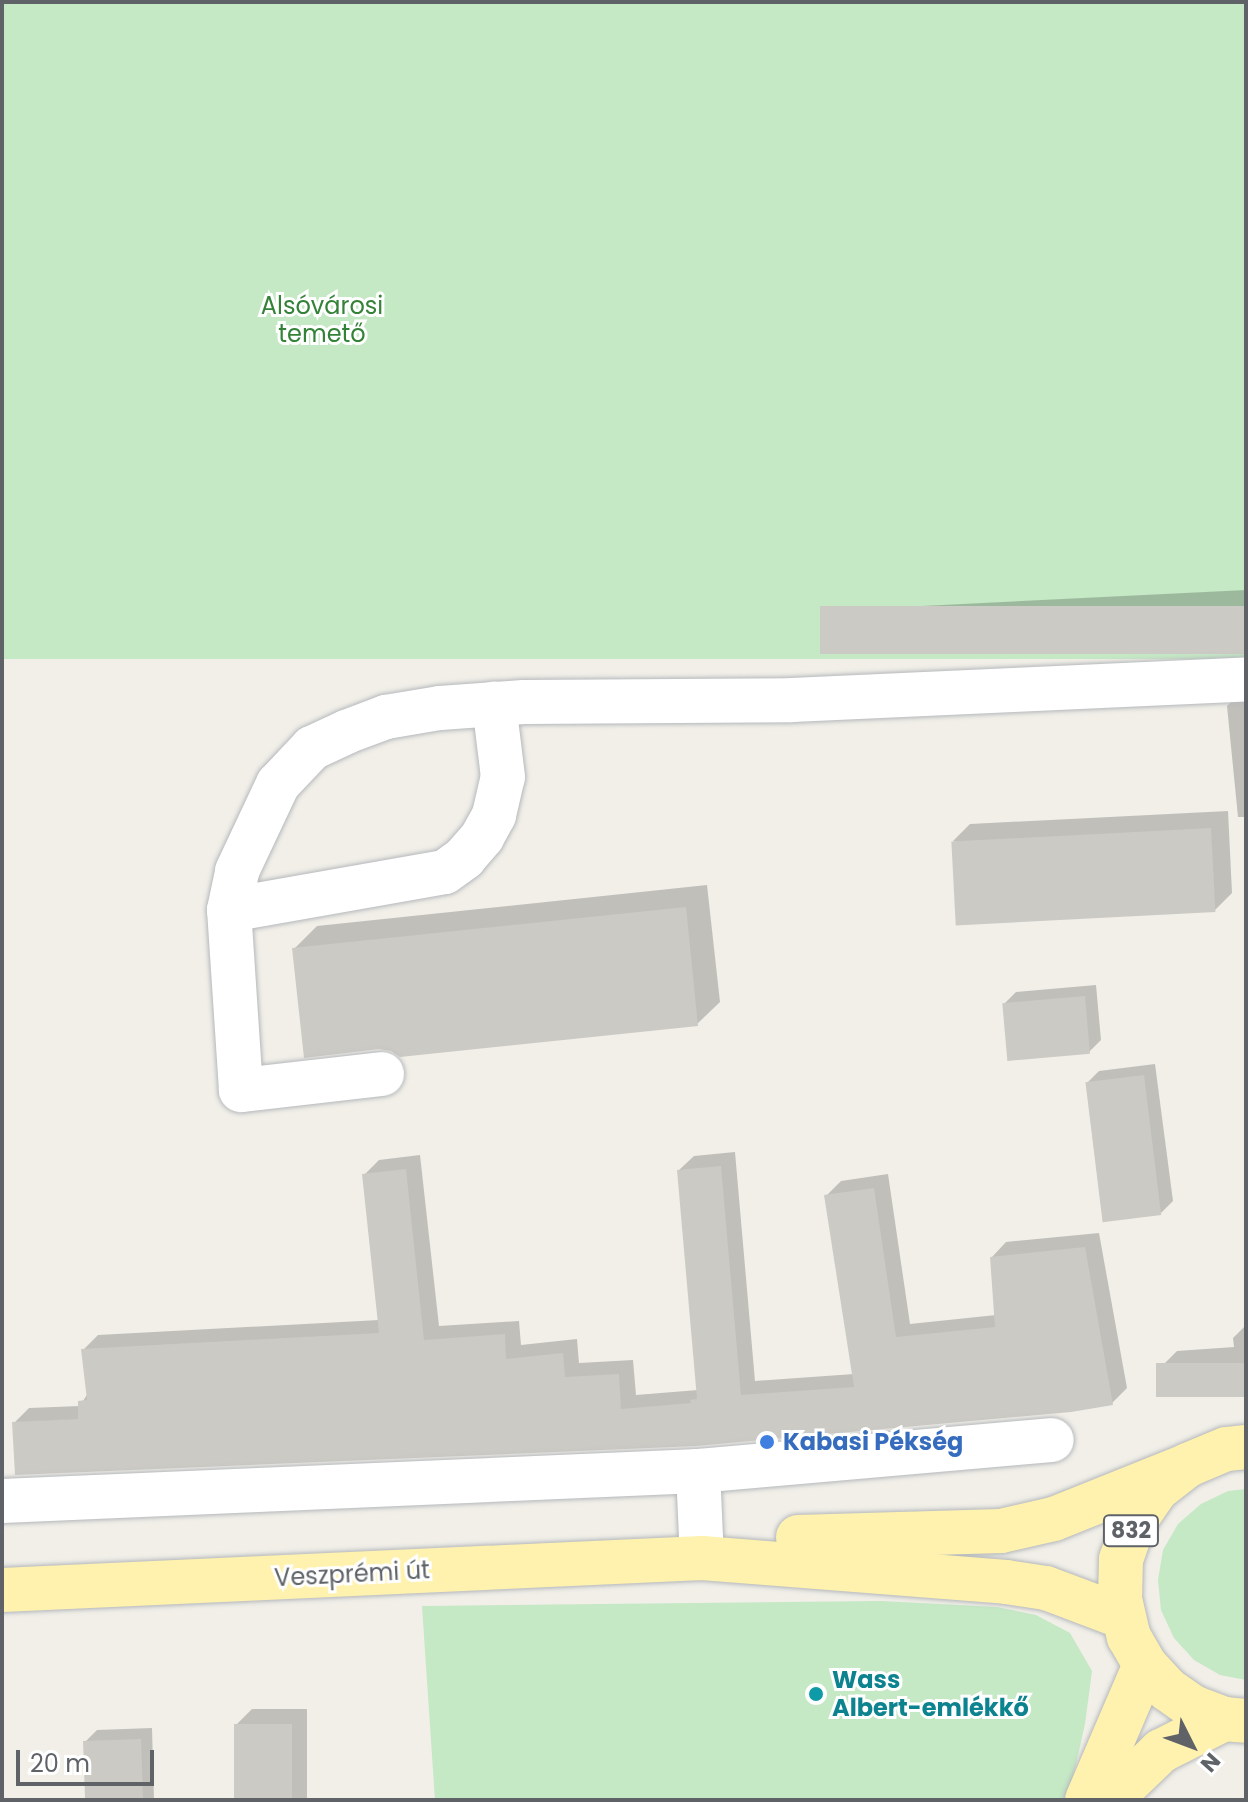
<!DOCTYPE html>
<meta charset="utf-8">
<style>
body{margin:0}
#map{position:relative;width:1248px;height:1802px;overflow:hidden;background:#f1efe8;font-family:Poppins,sans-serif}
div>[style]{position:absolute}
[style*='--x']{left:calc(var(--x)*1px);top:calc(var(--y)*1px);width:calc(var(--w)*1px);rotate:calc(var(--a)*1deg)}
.green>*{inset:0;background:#c5e8c5;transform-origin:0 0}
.shadow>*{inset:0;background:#0003}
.building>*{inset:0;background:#cccac5;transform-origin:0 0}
.roads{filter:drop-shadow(0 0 2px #b5b8bc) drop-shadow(0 0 2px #b5b8bc)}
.minor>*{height:44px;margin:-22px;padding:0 22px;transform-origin:22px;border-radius:22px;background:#fff}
.major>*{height:44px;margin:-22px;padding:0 22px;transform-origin:22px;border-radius:22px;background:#fff2af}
.dots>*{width:22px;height:22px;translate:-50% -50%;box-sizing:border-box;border:4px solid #fff;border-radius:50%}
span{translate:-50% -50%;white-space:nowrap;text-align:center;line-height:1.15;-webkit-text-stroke:6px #fff;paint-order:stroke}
.shield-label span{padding:2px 6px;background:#fff;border:2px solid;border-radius:6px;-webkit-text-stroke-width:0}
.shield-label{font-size:22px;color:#5f6368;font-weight:700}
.park-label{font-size:24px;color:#348238}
.shop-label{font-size:24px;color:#366cbe;font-weight:700}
.left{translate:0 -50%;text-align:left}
.street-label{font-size:24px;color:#5f6368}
.culture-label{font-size:24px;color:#0d838f;font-weight:700}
.frame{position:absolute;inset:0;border:4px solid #5f6368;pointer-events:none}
.north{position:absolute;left:1152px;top:1706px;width:80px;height:80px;-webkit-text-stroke:6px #fff;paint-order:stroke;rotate:132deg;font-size:22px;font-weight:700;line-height:32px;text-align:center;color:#5f6368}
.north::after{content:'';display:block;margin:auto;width:28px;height:36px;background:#5f6368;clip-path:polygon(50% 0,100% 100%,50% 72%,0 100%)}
.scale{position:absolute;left:16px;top:1750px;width:138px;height:36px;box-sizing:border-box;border:4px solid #5f6368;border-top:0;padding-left:10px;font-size:24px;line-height:28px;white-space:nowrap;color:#5f6368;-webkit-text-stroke:6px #fff;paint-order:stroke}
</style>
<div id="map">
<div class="green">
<i style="left:2px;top:2px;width:1244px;height:657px"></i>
<i style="clip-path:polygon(1246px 1489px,1246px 1680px,1220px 1675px,1194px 1660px,1174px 1638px,1161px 1610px,1158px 1580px,1163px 1550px,1178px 1524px,1201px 1504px,1228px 1491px)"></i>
<i style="clip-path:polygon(881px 1601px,997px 1607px,1036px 1615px,1070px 1633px,1092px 1671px,1085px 1724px,1068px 1800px,435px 1800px,422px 1606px)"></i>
</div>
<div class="shadow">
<i style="clip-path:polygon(1246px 590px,1246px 652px,823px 629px,841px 610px)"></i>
<i style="clip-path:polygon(1246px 687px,1246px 817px,1238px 817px,1227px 706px)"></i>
<i style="clip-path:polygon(1228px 811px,1232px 893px,1214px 911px,953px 841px,970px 824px)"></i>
<i style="clip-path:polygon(707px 885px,720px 1002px,697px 1024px,294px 949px,317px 926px)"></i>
<i style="clip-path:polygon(1096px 985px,1101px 1040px,1089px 1052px,1004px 1004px,1016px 992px)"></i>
<i style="clip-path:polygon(1155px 1064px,1173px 1201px,1161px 1213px,1087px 1083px,1099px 1071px)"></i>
<i style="clip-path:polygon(735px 1152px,755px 1381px,854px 1374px,826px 1196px,841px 1181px,888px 1174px,910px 1324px,996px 1315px,992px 1257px,1006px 1242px,1099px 1233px,1127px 1388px,1112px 1403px,14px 1423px,29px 1408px,80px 1406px,88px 1393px,83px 1350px,98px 1335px,379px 1320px,364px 1175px,379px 1160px,420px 1155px,439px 1326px,519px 1321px,521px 1345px,577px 1339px,579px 1363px,633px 1360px,636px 1395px,698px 1390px,679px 1170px,694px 1156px)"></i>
<i style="clip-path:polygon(1246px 1325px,1246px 1395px,1158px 1370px,1177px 1351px,1234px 1347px,1233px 1338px)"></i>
<i style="clip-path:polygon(252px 1709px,307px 1709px,307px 1800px,235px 1800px,236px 1725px)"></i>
<i style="clip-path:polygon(152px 1728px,154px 1800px,87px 1800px,85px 1742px,97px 1730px)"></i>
</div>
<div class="building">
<i style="left:1246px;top:606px;width:48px;height:426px;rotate:90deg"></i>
<i style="left:1211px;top:828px;width:84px;height:260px;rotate:87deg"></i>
<i style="clip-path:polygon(686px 907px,698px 1026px,400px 1057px,391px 1051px,379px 1049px,304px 1058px,292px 948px)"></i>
<i style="left:1085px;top:996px;width:58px;height:83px;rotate:85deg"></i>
<i style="left:1144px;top:1075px;width:141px;height:59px;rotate:83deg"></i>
<i style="clip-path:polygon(721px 1166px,741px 1395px,854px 1387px,824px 1195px,874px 1188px,896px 1337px,995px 1327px,990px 1257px,1085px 1247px,1113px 1405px,1071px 1412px,696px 1446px,15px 1475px,12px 1422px,78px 1419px,78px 1401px,87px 1400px,81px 1349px,379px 1333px,362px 1174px,406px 1169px,424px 1340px,505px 1334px,506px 1359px,563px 1353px,565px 1377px,619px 1374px,621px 1409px,691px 1403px,690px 1400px,697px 1399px,677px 1170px)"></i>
<i style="left:1246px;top:1363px;width:34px;height:90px;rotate:90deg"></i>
<i style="left:234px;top:1724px;width:58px;height:76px"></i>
<i style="left:141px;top:1739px;width:61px;height:58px;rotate:88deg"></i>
</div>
<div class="roads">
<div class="minor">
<i style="--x:229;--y:910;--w:219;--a:-10"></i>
<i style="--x:445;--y:872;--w:24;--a:-36"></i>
<i style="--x:464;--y:858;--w:28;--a:-49"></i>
<i style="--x:482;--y:837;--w:25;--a:-61"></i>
<i style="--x:494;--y:815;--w:39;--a:-77"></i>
<i style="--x:503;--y:777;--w:74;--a:-97"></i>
<i style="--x:382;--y:1074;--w:142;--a:173.5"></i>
<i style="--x:241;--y:1090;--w:180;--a:-93.8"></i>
<i style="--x:229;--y:910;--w:40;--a:-78"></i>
<i style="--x:237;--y:871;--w:96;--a:-64.8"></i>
<i style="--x:278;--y:784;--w:50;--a:-46.6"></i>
<i style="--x:312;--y:748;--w:38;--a:-25"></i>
<i style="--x:346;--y:732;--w:43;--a:-20.6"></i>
<i style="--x:386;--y:717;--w:55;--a:-9.5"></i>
<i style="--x:440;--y:708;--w:84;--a:-4.1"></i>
<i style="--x:524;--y:702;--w:268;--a:-0.4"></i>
<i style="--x:792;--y:700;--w:454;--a:-2.6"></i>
<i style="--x:698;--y:1471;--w:87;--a:87.4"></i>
<i style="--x:2;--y:1501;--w:697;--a:-2.47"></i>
<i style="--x:698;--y:1471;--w:355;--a:-5"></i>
</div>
<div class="major">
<i style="--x:1246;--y:1447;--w:20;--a:174"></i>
<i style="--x:1226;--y:1449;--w:41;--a:157.2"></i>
<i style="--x:1188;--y:1465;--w:39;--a:142"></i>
<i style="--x:1157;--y:1489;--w:40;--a:124.9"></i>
<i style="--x:1134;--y:1522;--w:39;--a:109"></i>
<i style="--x:1121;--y:1559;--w:40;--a:91.4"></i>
<i style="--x:1120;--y:1599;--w:39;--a:77"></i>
<i style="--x:1129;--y:1637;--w:32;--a:60"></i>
<i style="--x:1145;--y:1665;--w:33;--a:47"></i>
<i style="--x:1167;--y:1689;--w:32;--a:35"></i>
<i style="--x:1193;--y:1707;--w:33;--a:21"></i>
<i style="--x:1224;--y:1719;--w:22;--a:5"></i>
<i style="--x:798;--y:1537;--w:203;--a:-1.7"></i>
<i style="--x:1001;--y:1531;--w:54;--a:-12.8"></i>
<i style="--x:1054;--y:1519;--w:144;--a:-21.9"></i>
<i style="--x:2;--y:1590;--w:701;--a:-2.62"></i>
<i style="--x:702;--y:1558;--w:305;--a:4.5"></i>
<i style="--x:1006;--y:1582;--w:40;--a:8.5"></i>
<i style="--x:1046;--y:1588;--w:82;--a:20.6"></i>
<i style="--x:1087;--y:1800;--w:147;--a:-66.8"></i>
<i style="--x:1110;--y:1800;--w:71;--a:-43.9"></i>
<i style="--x:1161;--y:1751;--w:71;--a:-26.9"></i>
</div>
</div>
<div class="dots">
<i style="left:767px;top:1442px;background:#3f7fe0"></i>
<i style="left:816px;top:1694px;background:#0f9aa8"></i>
</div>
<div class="shield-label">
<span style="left:1131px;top:1531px">832</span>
</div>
<div class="park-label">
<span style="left:322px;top:320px">Alsóvárosi<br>temető</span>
</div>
<div class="shop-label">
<span class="left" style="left:783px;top:1442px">Kabasi Pékség</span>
</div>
<div class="street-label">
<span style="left:352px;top:1574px;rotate:-3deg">Veszprémi út</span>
</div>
<div class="culture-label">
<span class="left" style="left:832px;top:1694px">Wass<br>Albert-emlékkő</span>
</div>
<div class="frame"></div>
<div class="north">N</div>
<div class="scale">20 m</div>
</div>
